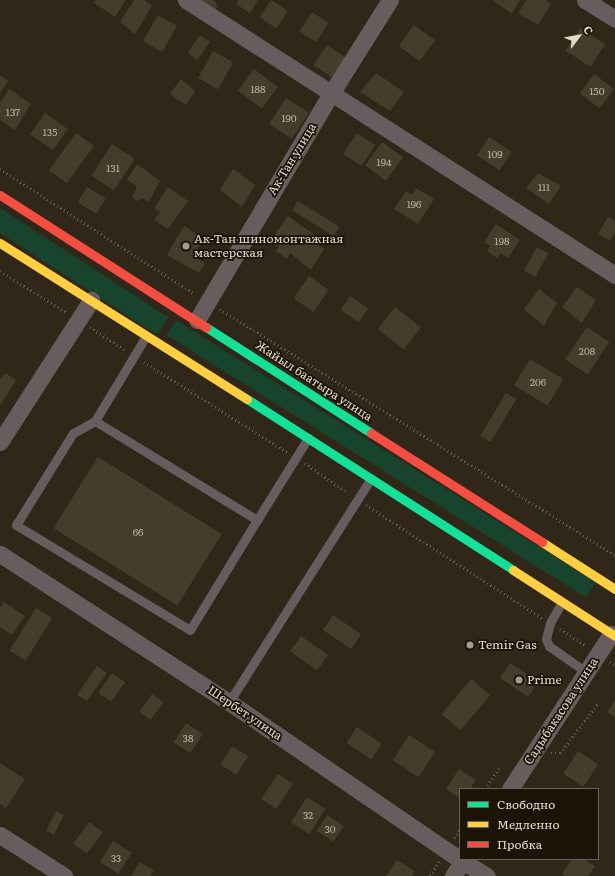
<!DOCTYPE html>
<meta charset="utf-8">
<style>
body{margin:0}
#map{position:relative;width:615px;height:876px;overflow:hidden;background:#302718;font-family:Literata,serif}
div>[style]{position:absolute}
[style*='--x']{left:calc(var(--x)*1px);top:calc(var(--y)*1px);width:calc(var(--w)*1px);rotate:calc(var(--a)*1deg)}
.green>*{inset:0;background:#18442e;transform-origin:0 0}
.building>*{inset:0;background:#463c2c;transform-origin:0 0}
.path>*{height:2.5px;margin-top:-1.25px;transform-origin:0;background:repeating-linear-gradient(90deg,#675d59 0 1px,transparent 0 4px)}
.lane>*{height:9px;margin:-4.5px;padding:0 4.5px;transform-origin:4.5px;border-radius:4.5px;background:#685c5e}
.street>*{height:17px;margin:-8.5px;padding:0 8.5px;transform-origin:8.5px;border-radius:8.5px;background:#685c5e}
.fast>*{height:9px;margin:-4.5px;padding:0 4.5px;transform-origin:4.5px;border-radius:4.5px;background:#16e098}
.slow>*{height:9px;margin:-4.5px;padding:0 4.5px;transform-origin:4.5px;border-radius:4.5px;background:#ffcf43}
.jam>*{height:9px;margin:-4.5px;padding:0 4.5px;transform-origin:4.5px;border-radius:4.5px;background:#f24e42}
.dots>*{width:11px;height:11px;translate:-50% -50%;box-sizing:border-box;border:2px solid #1c1409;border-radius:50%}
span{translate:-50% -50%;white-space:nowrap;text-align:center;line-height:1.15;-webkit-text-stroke:3.5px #1c1409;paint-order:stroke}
.number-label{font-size:10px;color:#bcb2a2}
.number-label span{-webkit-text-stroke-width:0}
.street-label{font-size:12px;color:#e4d9c9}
.poi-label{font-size:12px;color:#e4d9c9}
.left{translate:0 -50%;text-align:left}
.legend{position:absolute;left:459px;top:788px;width:140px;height:72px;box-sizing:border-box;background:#1c1409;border:1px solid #6c6356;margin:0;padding:5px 7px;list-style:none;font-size:12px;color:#e4d9c9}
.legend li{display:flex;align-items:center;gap:8px;height:20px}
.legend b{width:20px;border:1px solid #6c6356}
.north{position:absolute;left:559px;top:16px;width:40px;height:40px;-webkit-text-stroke:3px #1c1409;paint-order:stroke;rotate:58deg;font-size:11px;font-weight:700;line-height:16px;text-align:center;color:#e4d9c9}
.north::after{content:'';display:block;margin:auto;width:14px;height:18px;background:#e4d9c9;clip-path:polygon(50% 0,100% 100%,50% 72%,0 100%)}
</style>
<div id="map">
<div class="green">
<i style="left:0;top:208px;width:201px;height:21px;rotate:33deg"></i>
<i style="left:176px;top:320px;width:495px;height:18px;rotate:32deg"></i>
</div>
<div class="building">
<i style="clip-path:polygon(96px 0,126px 0,115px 17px,94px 3px)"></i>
<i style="clip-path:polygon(134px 0,144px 0,152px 6px,135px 34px,120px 22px)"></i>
<i style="clip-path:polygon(197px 0,214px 0,218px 5px,213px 14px)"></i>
<i style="clip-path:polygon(239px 0,258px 0,250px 13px,236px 4px)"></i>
<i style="left:271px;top:0;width:20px;height:21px;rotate:33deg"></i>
<i style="clip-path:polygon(492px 0,520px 0,512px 14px)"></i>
<i style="clip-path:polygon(527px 0,546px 0,551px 4px,538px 25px,518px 13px)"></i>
<i style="left:312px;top:12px;width:20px;height:23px;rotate:33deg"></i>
<i style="left:158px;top:15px;width:22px;height:30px;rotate:30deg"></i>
<i style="left:414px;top:25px;width:26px;height:26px;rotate:36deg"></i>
<i style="left:580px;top:28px;width:30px;height:27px;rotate:33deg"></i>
<i style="left:200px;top:35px;width:12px;height:22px;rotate:35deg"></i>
<i style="left:327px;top:45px;width:23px;height:24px;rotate:34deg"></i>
<i style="left:213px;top:51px;width:23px;height:31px;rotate:29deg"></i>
<i style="left:254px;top:69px;width:30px;height:27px;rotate:37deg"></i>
<i style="clip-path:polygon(376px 73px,404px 92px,390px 111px,360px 92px)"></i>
<i style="left:594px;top:74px;width:25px;height:24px;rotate:37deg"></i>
<i style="clip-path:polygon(0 75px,8px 81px,0 94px)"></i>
<i style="clip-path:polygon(181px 79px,195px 91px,186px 105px,170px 94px)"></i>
<i style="clip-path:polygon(9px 89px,31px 104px,15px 130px,0 120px,0 103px)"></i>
<i style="left:286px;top:98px;width:27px;height:31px;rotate:33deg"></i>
<i style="left:45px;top:113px;width:28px;height:26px;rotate:35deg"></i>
<i style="left:76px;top:133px;width:22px;height:46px;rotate:36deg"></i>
<i style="left:357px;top:133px;width:22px;height:25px;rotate:34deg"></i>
<i style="left:489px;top:137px;width:27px;height:22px;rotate:33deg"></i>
<i style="left:382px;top:142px;width:26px;height:29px;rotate:36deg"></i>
<i style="left:112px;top:144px;width:27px;height:38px;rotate:33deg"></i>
<i style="clip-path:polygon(137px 164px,160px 181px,149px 202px,143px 198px,137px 201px,132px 197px,137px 186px,127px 180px)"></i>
<i style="clip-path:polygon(233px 169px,255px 185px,242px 207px,220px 190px)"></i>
<i style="clip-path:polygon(538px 173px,561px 186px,549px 204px,526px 188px)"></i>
<i style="left:87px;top:187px;width:22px;height:18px;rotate:32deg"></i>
<i style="clip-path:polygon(168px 187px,188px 201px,168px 229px,154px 220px,160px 212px,154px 208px)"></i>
<i style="clip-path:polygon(416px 188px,434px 199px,418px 224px,394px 209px,406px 191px,412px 195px)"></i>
<i style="left:298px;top:201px;width:49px;height:11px;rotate:32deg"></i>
<i style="clip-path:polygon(288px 216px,316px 236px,313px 242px,324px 249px,311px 270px,290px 253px,287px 259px,276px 251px,279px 247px,270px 241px)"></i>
<i style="clip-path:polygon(608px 217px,615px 221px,615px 233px,610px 241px,598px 234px)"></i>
<i style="clip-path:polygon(496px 224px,520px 240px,508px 258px,501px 253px,497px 258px,487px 251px,490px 246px,484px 242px)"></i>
<i style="clip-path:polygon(184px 226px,204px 238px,193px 257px,205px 263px,199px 273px,167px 255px)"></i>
<i style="left:537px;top:247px;width:13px;height:27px;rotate:29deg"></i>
<i style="left:309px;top:276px;width:24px;height:27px;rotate:35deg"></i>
<i style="clip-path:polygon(577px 287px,596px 300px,582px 323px,562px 307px)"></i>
<i style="clip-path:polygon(539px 289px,557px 303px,544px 326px,524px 309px)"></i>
<i style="left:350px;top:296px;width:22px;height:17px;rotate:34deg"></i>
<i style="left:395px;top:307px;width:33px;height:28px;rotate:38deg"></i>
<i style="left:587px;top:327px;width:27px;height:39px;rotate:34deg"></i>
<i style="left:530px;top:359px;width:39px;height:31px;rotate:31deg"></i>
<i style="clip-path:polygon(5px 373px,16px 380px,0 406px,0 380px)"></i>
<i style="left:506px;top:393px;width:12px;height:50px;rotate:31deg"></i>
<i style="left:98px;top:457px;width:146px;height:84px;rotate:32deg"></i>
<i style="clip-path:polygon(4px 602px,25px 616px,12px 635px,0 627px,0 608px)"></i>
<i style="left:36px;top:608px;width:19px;height:50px;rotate:32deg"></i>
<i style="left:333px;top:615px;width:34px;height:18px;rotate:34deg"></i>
<i style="left:301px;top:636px;width:33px;height:19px;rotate:35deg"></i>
<i style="left:510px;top:663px;width:34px;height:18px;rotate:34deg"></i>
<i style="left:97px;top:666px;width:12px;height:35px;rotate:35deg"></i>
<i style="left:112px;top:673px;width:16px;height:24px;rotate:35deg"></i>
<i style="left:471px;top:679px;width:25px;height:46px;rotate:40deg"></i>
<i style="left:152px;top:694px;width:14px;height:22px;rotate:36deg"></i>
<i style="clip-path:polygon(615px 700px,615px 717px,607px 712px)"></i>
<i style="left:186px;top:723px;width:20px;height:23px;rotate:33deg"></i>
<i style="left:357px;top:727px;width:30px;height:19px;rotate:34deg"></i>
<i style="left:409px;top:735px;width:31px;height:30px;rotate:33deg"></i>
<i style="left:232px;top:746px;width:19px;height:22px;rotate:32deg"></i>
<i style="left:578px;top:751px;width:24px;height:27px;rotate:33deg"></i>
<i style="clip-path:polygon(0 763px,25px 779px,6px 808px,0 804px)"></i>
<i style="clip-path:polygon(459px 769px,476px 780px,470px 789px,460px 789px,460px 798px,446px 789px)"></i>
<i style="left:278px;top:774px;width:18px;height:30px;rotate:34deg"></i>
<i style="left:307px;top:797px;width:22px;height:30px;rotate:32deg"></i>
<i style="left:56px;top:811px;width:9px;height:22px;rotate:27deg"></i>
<i style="left:327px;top:815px;width:20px;height:19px;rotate:33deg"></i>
<i style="left:89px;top:822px;width:17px;height:27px;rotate:36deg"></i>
<i style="left:113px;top:841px;width:22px;height:25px;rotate:32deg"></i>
<i style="clip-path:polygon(572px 859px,583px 859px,595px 866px,588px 876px,565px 876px,562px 874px)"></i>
<i style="clip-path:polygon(397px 860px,415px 871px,412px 876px,386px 876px)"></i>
<i style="clip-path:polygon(140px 862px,154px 871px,150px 876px,131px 876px)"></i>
</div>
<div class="path">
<i style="--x:0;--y:169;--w:232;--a:32.7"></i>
<i style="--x:0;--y:271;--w:78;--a:31.8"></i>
<i style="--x:220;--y:309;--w:465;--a:31.9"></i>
<i style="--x:90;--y:327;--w:42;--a:33.3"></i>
<i style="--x:144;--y:362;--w:169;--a:32.2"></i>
<i style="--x:305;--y:463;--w:52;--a:34.9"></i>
<i style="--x:366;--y:505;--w:209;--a:32.7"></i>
<i style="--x:560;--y:629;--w:31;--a:33"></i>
<i style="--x:610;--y:662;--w:6;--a:31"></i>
<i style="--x:551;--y:753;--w:9;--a:0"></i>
<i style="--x:560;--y:753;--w:64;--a:-52.6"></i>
<i style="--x:485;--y:789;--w:25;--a:-56"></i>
<i style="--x:454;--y:838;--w:11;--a:-56"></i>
<i style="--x:430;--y:876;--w:17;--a:-57"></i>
</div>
<div class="lane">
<i style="--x:146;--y:336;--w:99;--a:121"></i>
<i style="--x:95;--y:421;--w:190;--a:31.4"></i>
<i style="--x:257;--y:520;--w:97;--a:-58.1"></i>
<i style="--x:95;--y:421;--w:25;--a:151"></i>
<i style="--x:73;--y:433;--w:108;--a:121.8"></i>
<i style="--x:16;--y:525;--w:203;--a:31.1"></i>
<i style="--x:190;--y:630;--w:129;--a:-58.7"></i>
<i style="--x:562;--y:602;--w:24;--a:120"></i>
<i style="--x:550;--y:623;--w:16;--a:104"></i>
<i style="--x:546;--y:639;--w:8;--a:67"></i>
<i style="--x:549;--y:646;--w:45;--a:35.1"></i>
<i style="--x:229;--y:702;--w:265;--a:-57.6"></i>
</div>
<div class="street">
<i style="--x:186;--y:0;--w:510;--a:32.66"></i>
<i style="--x:585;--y:0;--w:36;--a:32"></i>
<i style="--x:197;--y:320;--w:265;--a:-59.4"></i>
<i style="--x:332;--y:92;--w:109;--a:-57.8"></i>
<i style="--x:0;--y:442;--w:169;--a:-57.3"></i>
<i style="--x:0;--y:554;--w:273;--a:32.9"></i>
<i style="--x:229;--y:702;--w:282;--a:34.3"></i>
<i style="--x:462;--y:861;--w:29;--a:31"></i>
<i style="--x:510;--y:789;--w:185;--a:-56.9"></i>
<i style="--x:0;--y:835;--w:76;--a:32.6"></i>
<i style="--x:453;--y:876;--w:20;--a:-57"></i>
</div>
<div class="fast">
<i style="--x:206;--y:327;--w:196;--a:32.7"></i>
<i style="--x:247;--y:399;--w:316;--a:32.7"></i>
</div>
<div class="slow">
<i style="--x:0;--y:243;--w:292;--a:32.3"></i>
<i style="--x:542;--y:542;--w:87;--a:32.8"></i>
<i style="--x:513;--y:570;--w:121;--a:32.9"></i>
</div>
<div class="jam">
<i style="--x:0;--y:195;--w:245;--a:32.7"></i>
<i style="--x:371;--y:433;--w:203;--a:32.5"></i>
</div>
<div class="dots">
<i style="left:186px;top:246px;background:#a59b8b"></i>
<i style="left:470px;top:645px;background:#a59b8b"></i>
<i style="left:519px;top:680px;background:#a59b8b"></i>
</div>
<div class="number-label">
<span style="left:258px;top:89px">188</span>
<span style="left:597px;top:91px">150</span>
<span style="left:13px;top:112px">137</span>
<span style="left:289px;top:118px">190</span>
<span style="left:50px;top:132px">135</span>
<span style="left:495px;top:154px">109</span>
<span style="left:384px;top:162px">194</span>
<span style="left:113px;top:168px">131</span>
<span style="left:544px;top:187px">111</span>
<span style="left:414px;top:204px">196</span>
<span style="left:502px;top:241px">198</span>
<span style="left:587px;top:351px">208</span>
<span style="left:538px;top:382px">206</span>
<span style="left:138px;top:532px">66</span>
<span style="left:188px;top:738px">38</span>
<span style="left:308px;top:815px">32</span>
<span style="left:330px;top:829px">30</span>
<span style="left:116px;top:858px">33</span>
</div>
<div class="street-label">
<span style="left:292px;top:159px;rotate:-59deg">Ак-Тан улица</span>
<span style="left:314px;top:381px;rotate:33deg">Жайыл баатыра улица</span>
<span style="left:561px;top:711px;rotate:-57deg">Садыбакасова улица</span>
<span style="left:245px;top:713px;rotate:34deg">Шербет улица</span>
</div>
<div class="poi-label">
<span class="left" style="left:194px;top:246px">Ак-Тан шиномонтажная<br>мастерская</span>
<span class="left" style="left:478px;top:645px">Temir Gas</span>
<span class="left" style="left:527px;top:680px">Prime</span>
</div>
<ul class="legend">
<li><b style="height:5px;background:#16e098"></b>Свободно</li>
<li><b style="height:5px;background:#ffcf43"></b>Медленно</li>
<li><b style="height:5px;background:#f24e42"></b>Пробка</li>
</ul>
<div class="north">С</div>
</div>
